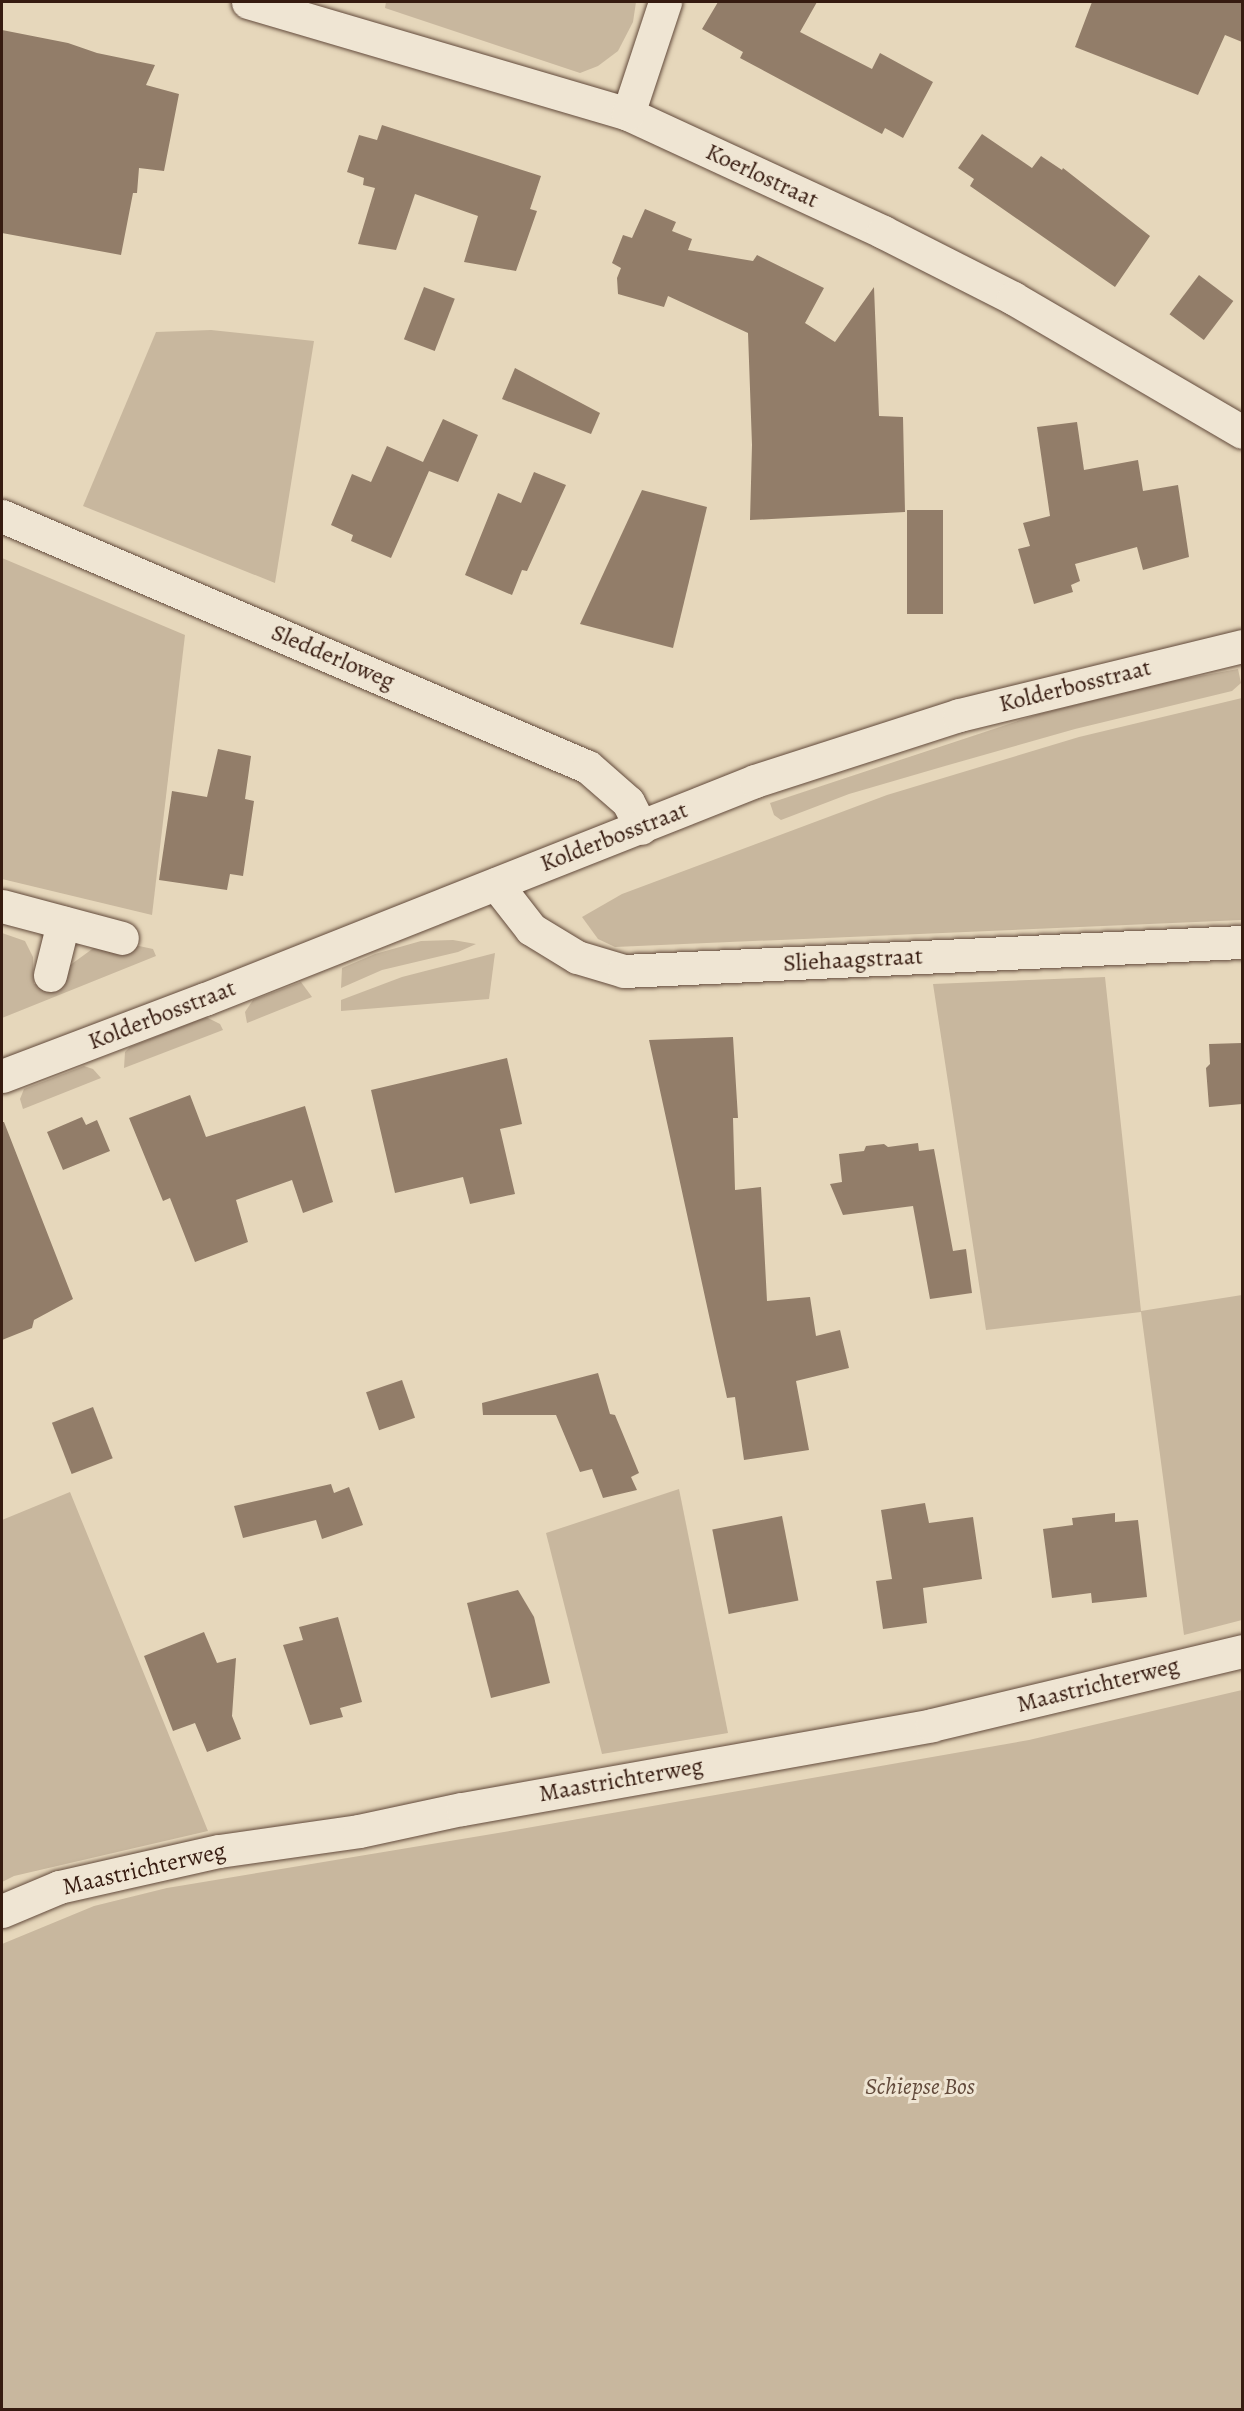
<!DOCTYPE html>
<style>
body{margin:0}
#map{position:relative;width:1244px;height:2411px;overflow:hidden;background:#e6d7bb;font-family:Alegreya,serif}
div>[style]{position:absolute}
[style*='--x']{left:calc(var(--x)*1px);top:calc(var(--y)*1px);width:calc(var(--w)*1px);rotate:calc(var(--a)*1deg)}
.green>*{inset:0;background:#c8b79e}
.building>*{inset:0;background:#927d69;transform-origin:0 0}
.roads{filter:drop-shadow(0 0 2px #624a3b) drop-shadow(0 0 2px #624a3b)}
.street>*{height:33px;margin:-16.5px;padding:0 16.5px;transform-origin:16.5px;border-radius:16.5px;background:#efe5d3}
.secondary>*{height:33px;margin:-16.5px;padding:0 16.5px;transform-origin:16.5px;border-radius:16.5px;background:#efe5d3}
span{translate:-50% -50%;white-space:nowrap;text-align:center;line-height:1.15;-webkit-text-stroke:6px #efe5d3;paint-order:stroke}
.street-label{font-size:24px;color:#361b10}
.park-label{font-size:24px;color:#624a3b;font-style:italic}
.frame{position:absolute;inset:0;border:3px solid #361b10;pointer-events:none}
</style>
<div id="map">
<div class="green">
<i style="clip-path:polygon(386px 2px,636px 2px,633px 22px,618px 51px,598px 66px,580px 73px,385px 8px)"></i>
<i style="clip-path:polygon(211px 330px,314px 341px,275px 583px,83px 506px,156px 332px)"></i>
<i style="clip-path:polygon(2px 558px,185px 635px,152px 915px,2px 879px)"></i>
<i style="clip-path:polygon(1238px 669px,1241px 683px,1232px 691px,1075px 729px,945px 766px,849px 794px,781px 820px,774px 815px,770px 803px,1039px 714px,1167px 682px)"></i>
<i style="clip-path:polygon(1242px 698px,1242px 920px,615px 947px,598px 939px,582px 917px,622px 894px,887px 795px,1079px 737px)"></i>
<i style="clip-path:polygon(2px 933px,25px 941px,33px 957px,34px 984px,57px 985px,62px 971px,95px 947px,125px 943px,153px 949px,156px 956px,2px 1018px)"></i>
<i style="clip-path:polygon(453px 940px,476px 944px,458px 952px,382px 970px,341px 988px,342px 968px,375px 954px,421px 941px)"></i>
<i style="clip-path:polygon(495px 953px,489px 999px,341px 1011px,341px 1000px,402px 977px)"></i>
<i style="clip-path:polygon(1105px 977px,1141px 1311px,1242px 1295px,1242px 1620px,1184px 1635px,1141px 1312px,986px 1330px,933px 984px)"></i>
<i style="clip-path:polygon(301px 982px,312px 997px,247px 1023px,245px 1012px,253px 1000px)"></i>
<i style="clip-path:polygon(206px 1017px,220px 1024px,223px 1030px,124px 1068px,125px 1052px,130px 1047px)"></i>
<i style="clip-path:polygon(84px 1066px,93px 1069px,101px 1078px,23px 1109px,20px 1099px,24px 1089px)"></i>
<i style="clip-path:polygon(679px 1489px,728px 1733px,602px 1754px,546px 1533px)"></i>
<i style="clip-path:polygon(70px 1492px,208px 1831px,14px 1876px,2px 1882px,2px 1520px)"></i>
<i style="clip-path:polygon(1242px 1690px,1242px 2409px,2px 2409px,2px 1944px,94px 1906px,167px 1888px,498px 1833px,1029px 1740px)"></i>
</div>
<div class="building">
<i style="clip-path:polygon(718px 2px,817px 2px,800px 32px,872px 69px,880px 53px,933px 82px,903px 138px,885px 128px,882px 134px,740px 58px,743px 52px,702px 29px)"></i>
<i style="clip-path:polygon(1092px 2px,1242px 2px,1242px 42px,1225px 35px,1198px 95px,1075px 47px)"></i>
<i style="clip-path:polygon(2px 30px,68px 43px,97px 53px,155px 65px,146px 85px,179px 94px,164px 171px,139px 168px,137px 193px,133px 193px,121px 255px,2px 233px)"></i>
<i style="clip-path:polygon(382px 125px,541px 176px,530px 209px,537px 211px,516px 271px,464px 262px,478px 216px,415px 194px,396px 250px,358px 244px,375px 188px,363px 185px,364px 178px,347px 172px,359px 135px,377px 140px)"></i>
<i style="clip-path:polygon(982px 134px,1032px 168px,1041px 156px,1062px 170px,1063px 168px,1150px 236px,1115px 287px,970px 186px,974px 179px,958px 168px)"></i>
<i style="clip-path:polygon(645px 209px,676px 222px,672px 231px,692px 239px,688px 250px,753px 261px,757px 255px,824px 288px,805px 323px,835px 342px,874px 287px,879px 416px,903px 417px,905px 512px,750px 520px,752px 445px,748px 333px,668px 296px,664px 307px,618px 294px,617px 278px,621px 268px,612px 263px,623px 235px,632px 238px)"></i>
<i style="left:1199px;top:275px;width:43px;height:49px;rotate:37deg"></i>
<i style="left:424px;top:287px;width:33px;height:56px;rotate:21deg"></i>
<i style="clip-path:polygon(515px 368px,600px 413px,591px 434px,502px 399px)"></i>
<i style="clip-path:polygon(443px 419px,478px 435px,458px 482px,429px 471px,391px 558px,351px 541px,353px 535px,331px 525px,352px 474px,371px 482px,387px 446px,423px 462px)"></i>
<i style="clip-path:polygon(1077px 422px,1084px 470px,1138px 460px,1143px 491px,1178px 485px,1189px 557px,1143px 570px,1137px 547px,1075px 564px,1080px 581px,1071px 585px,1073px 592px,1034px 604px,1018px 549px,1030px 546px,1023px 523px,1050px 516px,1037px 427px)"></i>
<i style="clip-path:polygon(534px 472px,566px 485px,527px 571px,522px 570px,512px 595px,465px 575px,498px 493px,521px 503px)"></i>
<i style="clip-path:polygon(642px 490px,707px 507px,673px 648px,580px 624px)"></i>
<i style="left:907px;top:510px;width:36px;height:104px"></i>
<i style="clip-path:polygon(218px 749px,251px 756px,245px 799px,254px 801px,243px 876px,230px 874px,227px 890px,159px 880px,172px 791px,207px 797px)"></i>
<i style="clip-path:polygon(733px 1037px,738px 1118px,733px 1118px,735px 1190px,761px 1187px,767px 1301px,810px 1297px,816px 1336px,840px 1330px,849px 1368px,796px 1381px,809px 1450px,744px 1460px,735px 1397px,727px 1398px,649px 1040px)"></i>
<i style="clip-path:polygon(1242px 1043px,1242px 1104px,1209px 1107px,1206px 1068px,1210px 1064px,1209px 1044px)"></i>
<i style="clip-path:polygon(507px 1058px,522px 1124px,500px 1129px,515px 1194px,470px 1204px,463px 1177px,395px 1193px,371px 1090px)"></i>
<i style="clip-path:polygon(190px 1095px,206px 1137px,305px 1106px,333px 1202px,303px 1213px,292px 1180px,236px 1200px,248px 1242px,195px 1262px,170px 1198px,163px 1201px,129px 1118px)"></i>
<i style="clip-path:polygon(82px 1117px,86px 1125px,97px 1120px,110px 1151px,63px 1170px,47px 1132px)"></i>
<i style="clip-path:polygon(2px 1122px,4px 1122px,73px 1299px,34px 1320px,32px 1328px,2px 1340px)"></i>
<i style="clip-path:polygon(918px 1143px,919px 1151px,934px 1149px,953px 1251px,966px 1249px,972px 1293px,930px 1299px,913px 1206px,843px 1215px,830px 1184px,842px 1182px,839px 1154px,864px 1151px,866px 1146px,884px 1144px,888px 1147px)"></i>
<i style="clip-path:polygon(598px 1373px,610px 1414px,615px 1415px,639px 1473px,631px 1477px,637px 1490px,603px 1498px,592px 1469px,580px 1472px,556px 1415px,483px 1415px,482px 1403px)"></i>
<i style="left:402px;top:1380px;width:40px;height:38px;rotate:71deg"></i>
<i style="left:93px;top:1407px;width:55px;height:44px;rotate:69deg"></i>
<i style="clip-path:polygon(331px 1484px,334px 1493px,349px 1487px,363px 1525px,322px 1539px,316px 1520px,243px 1538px,234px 1506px)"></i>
<i style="clip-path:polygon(925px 1503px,929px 1523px,973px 1517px,982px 1579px,923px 1588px,927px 1623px,883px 1629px,876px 1581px,892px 1579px,881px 1510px)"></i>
<i style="clip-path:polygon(1115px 1513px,1115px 1522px,1138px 1520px,1147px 1597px,1092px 1603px,1091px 1593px,1052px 1598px,1043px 1529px,1073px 1525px,1072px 1518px)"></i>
<i style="left:782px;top:1516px;width:86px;height:71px;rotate:79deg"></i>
<i style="clip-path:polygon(518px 1590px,534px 1617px,550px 1683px,491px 1698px,467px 1603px)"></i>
<i style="clip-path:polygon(338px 1617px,362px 1702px,340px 1708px,343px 1717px,310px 1725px,283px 1645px,303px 1640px,299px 1627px)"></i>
<i style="clip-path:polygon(204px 1632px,217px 1663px,236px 1658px,232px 1716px,241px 1739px,207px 1752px,195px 1723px,173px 1731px,144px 1656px)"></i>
</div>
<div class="roads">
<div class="street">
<i style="--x:248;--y:2;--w:396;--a:16.4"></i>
<i style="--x:628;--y:114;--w:281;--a:24.8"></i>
<i style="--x:883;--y:232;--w:146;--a:26.9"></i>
<i style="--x:1013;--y:298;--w:265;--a:30.3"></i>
<i style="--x:628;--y:114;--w:118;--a:-71.7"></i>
<i style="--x:496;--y:884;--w:57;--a:52.1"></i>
<i style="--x:531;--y:929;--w:54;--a:31.3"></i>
<i style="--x:577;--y:957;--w:49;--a:16.6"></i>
<i style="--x:624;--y:971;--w:619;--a:-2.69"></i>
<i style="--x:2;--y:906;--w:124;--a:14.9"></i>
<i style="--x:50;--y:975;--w:54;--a:-76"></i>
<i style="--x:2;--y:1911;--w:62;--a:-22.8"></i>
<i style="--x:59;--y:1887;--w:164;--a:-12.7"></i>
<i style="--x:219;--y:1851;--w:141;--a:-8.1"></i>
<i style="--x:359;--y:1831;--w:105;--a:-12.1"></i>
<i style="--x:462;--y:1809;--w:477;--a:-10.1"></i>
<i style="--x:932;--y:1725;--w:319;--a:-13.4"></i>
</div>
<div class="secondary">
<i style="--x:2;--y:516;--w:637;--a:23.19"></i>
<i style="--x:588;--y:767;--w:53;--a:41.2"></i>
<i style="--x:628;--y:802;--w:29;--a:63"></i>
<i style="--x:2;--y:1076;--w:217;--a:-20.8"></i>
<i style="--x:205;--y:999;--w:592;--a:-21.62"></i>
<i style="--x:755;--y:781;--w:214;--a:-17.9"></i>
<i style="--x:959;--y:715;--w:291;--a:-13.7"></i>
</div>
</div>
<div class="street-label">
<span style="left:762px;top:176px;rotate:25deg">Koerlostraat</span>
<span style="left:333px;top:657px;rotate:23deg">Sledderloweg</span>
<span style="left:1075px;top:686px;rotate:-14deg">Kolderbosstraat</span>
<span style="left:614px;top:837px;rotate:-21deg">Kolderbosstraat</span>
<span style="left:853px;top:960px;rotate:-3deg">Sliehaagstraat</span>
<span style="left:162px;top:1015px;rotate:-21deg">Kolderbosstraat</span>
<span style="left:1098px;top:1685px;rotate:-14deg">Maastrichterweg</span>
<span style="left:621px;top:1780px;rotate:-10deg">Maastrichterweg</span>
<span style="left:144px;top:1869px;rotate:-13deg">Maastrichterweg</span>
</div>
<div class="park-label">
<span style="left:920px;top:2087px">Schiepse Bos</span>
</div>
<div class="frame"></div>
</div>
